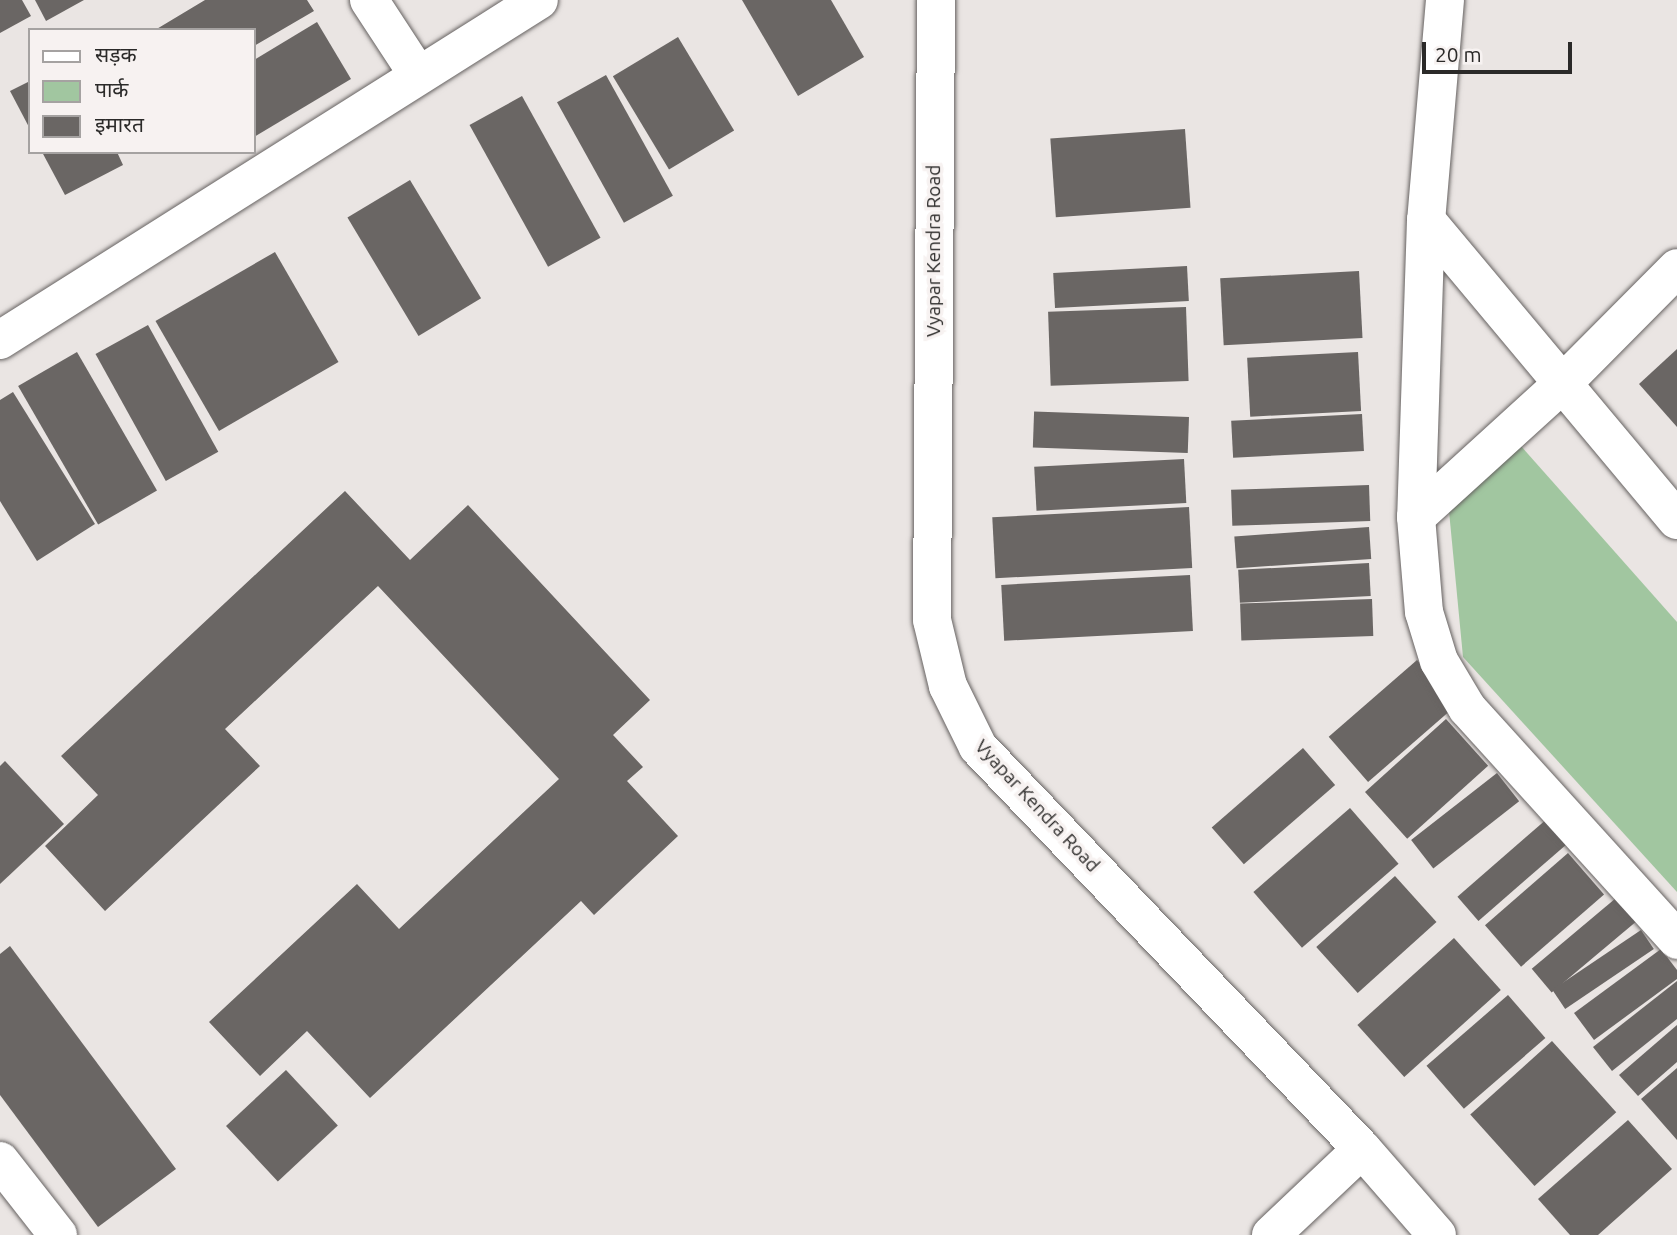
<!DOCTYPE html>
<meta charset="utf-8">
<style>
body{margin:0}
#map{position:relative;width:1677px;height:1235px;overflow:hidden;background:#eae5e3;font-family:Ubuntu,"Noto Sans Devanagari",sans-serif}
div>[style]{position:absolute}
[style*='--x']{left:calc(var(--x)*1px);top:calc(var(--y)*1px);width:calc(var(--w)*1px);rotate:calc(var(--a)*1deg)}
.green>*{inset:0;background:#a1c6a0}
.building>*{inset:0;background:#6a6664;transform-origin:0 0}
.roads{filter:drop-shadow(0 0 2px #666261) drop-shadow(0 0 2px #666261)}
.minor>*{height:38px;margin:-19px;padding:0 19px;transform-origin:19px;border-radius:19px;background:#fff}
span{translate:-50% -50%;white-space:nowrap;text-align:center;line-height:1.15;-webkit-text-stroke:7px #f7f2f1;paint-order:stroke}
.street-label{font-size:19px;color:#2b2a29}
.legend{position:absolute;left:28px;top:28px;width:228px;height:126px;box-sizing:border-box;background:#f7f2f1;border:2px solid #a5a2a1;margin:0;padding:9px 12px;list-style:none;font-size:21px;color:#2b2a29}
.legend li{display:flex;align-items:center;gap:14px;height:35px}
.legend b{width:35px;border:2px solid #a5a2a1}
.scale{position:absolute;left:1422px;top:42px;width:150px;height:32px;box-sizing:border-box;border:4px solid #2b2a29;border-top:0;padding-left:9px;font-size:21px;line-height:24px;white-space:nowrap;color:#2b2a29;-webkit-text-stroke:5px #f7f2f1;paint-order:stroke}
</style>
<div id="map">
<div class="green">
<i style="clip-path:polygon(1521px 446px,1677px 622px,1677px 892px,1463px 657px,1449px 511px)"></i>
</div>
<div class="building">
<i style="clip-path:polygon(0 0,22px 0,31px 16px,0 33px)"></i>
<i style="clip-path:polygon(35px 0,84px 0,46px 21px)"></i>
<i style="clip-path:polygon(205px 0,307px 0,314px 11px,254px 46px,254px 30px,155px 30px)"></i>
<i style="clip-path:polygon(742px 0,831px 0,864px 57px,798px 96px)"></i>
<i style="clip-path:polygon(317px 22px,351px 79px,254px 137px,254px 60px)"></i>
<i style="left:678px;top:37px;width:109px;height:76px;rotate:59deg"></i>
<i style="left:606px;top:75px;width:138px;height:56px;rotate:61deg"></i>
<i style="clip-path:polygon(30px 81px,30px 129px,10px 91px)"></i>
<i style="left:522px;top:96px;width:162px;height:60px;rotate:61deg"></i>
<i style="left:1185px;top:129px;width:79px;height:135px;rotate:86deg"></i>
<i style="clip-path:polygon(42px 152px,117px 152px,123px 165px,65px 195px)"></i>
<i style="left:410px;top:180px;width:138px;height:73px;rotate:59deg"></i>
<i style="left:275px;top:252px;width:127px;height:138px;rotate:60deg"></i>
<i style="left:1187px;top:266px;width:35px;height:134px;rotate:87deg"></i>
<i style="left:1359px;top:271px;width:67px;height:139px;rotate:87deg"></i>
<i style="left:1186px;top:307px;width:74px;height:138px;rotate:88deg"></i>
<i style="left:148px;top:325px;width:145px;height:60px;rotate:61deg"></i>
<i style="clip-path:polygon(1677px 349px,1677px 427px,1639px 384px)"></i>
<i style="left:77px;top:352px;width:160px;height:68px;rotate:60deg"></i>
<i style="left:1358px;top:352px;width:59px;height:111px;rotate:87deg"></i>
<i style="clip-path:polygon(13px 392px,95px 524px,37px 561px,0 501px,0 400px)"></i>
<i style="left:1362px;top:414px;width:37px;height:131px;rotate:87deg"></i>
<i style="left:1189px;top:417px;width:36px;height:155px;rotate:92deg"></i>
<i style="left:1184px;top:459px;width:44px;height:150px;rotate:87deg"></i>
<i style="left:1369px;top:485px;width:36px;height:138px;rotate:88deg"></i>
<i style="clip-path:polygon(345px 491px,410px 560px,468px 505px,650px 700px,613px 735px,643px 767px,627px 781px,678px 836px,594px 915px,581px 901px,370px 1098px,307px 1031px,260px 1076px,209px 1022px,357px 884px,399px 929px,559px 779px,378px 586px,225px 729px,260px 766px,105px 911px,45px 846px,98px 795px,61px 756px)"></i>
<i style="left:1189px;top:507px;width:61px;height:197px;rotate:87deg"></i>
<i style="left:1369px;top:527px;width:32px;height:135px;rotate:86deg"></i>
<i style="left:1369px;top:563px;width:33px;height:131px;rotate:87deg"></i>
<i style="left:1190px;top:575px;width:56px;height:189px;rotate:87deg"></i>
<i style="left:1372px;top:599px;width:37px;height:132px;rotate:88deg"></i>
<i style="left:1417px;top:660px;width:60px;height:117px;rotate:49deg"></i>
<i style="left:1446px;top:719px;width:63px;height:109px;rotate:48deg"></i>
<i style="left:1303px;top:748px;width:49px;height:121px;rotate:49deg"></i>
<i style="clip-path:polygon(5px 761px,64px 824px,0 884px,0 766px)"></i>
<i style="left:1497px;top:773px;width:36px;height:109px;rotate:52deg"></i>
<i style="left:1350px;top:808px;width:74px;height:128px;rotate:49deg"></i>
<i style="left:1548px;top:818px;width:32px;height:120px;rotate:49deg"></i>
<i style="left:1568px;top:853px;width:55px;height:110px;rotate:49deg"></i>
<i style="left:1395px;top:876px;width:62px;height:106px;rotate:48deg"></i>
<i style="left:1616px;top:898px;width:31px;height:110px;rotate:50deg"></i>
<i style="left:1641px;top:930px;width:23px;height:107px;rotate:56deg"></i>
<i style="left:1454px;top:938px;width:70px;height:130px;rotate:48deg"></i>
<i style="clip-path:polygon(10px 946px,176px 1169px,98px 1227px,0 1095px,0 954px)"></i>
<i style="clip-path:polygon(1661px 949px,1677px 970px,1677px 979px,1594px 1040px,1574px 1013px)"></i>
<i style="clip-path:polygon(1677px 981px,1677px 1019px,1612px 1071px,1593px 1047px)"></i>
<i style="left:1508px;top:995px;width:57px;height:108px;rotate:49deg"></i>
<i style="clip-path:polygon(1677px 1025px,1677px 1062px,1638px 1096px,1619px 1075px)"></i>
<i style="left:1552px;top:1041px;width:96px;height:110px;rotate:48deg"></i>
<i style="clip-path:polygon(1677px 1068px,1677px 1140px,1641px 1099px)"></i>
<i style="left:286px;top:1070px;width:76px;height:82px;rotate:47deg"></i>
<i style="clip-path:polygon(1628px 1120px,1672px 1169px,1598px 1235px,1570px 1235px,1538px 1199px)"></i>
</div>
<div class="roads">
<div class="minor">
<i style="--x:369;--y:0;--w:90;--a:56.8"></i>
<i style="--x:936;--y:0;--w:620;--a:90.37"></i>
<i style="--x:932;--y:620;--w:68;--a:76.4"></i>
<i style="--x:948;--y:686;--w:68;--a:63.8"></i>
<i style="--x:978;--y:747;--w:556;--a:46.31"></i>
<i style="--x:1362;--y:1149;--w:114;--a:48.9"></i>
<i style="--x:1445;--y:0;--w:221;--a:94.9"></i>
<i style="--x:1426;--y:220;--w:297;--a:91.9"></i>
<i style="--x:1416;--y:517;--w:95;--a:85.2"></i>
<i style="--x:1424;--y:612;--w:51;--a:73"></i>
<i style="--x:1439;--y:661;--w:55;--a:59.2"></i>
<i style="--x:1467;--y:708;--w:313;--a:47.8"></i>
<i style="--x:1426;--y:220;--w:391;--a:50.1"></i>
<i style="--x:0;--y:340;--w:637;--a:-32.24"></i>
<i style="--x:1416;--y:517;--w:197;--a:-42.3"></i>
<i style="--x:1562;--y:384;--w:163;--a:-45.2"></i>
<i style="--x:0;--y:1161;--w:94;--a:51.9"></i>
<i style="--x:1271;--y:1235;--w:125;--a:-43.4"></i>
</div>
</div>
<div class="street-label">
<span style="left:934px;top:251px;rotate:-90deg">Vyapar Kendra Road</span>
<span style="left:1037px;top:806px;rotate:47deg">Vyapar Kendra Road</span>
</div>
<ul class="legend">
<li><b style="height:9px;background:#fff"></b>सड़क</li>
<li><b style="height:19px;background:#a1c6a0"></b>पार्क</li>
<li><b style="height:19px;background:#6a6664"></b>इमारत</li>
</ul>
<div class="scale">20 m</div>
</div>
